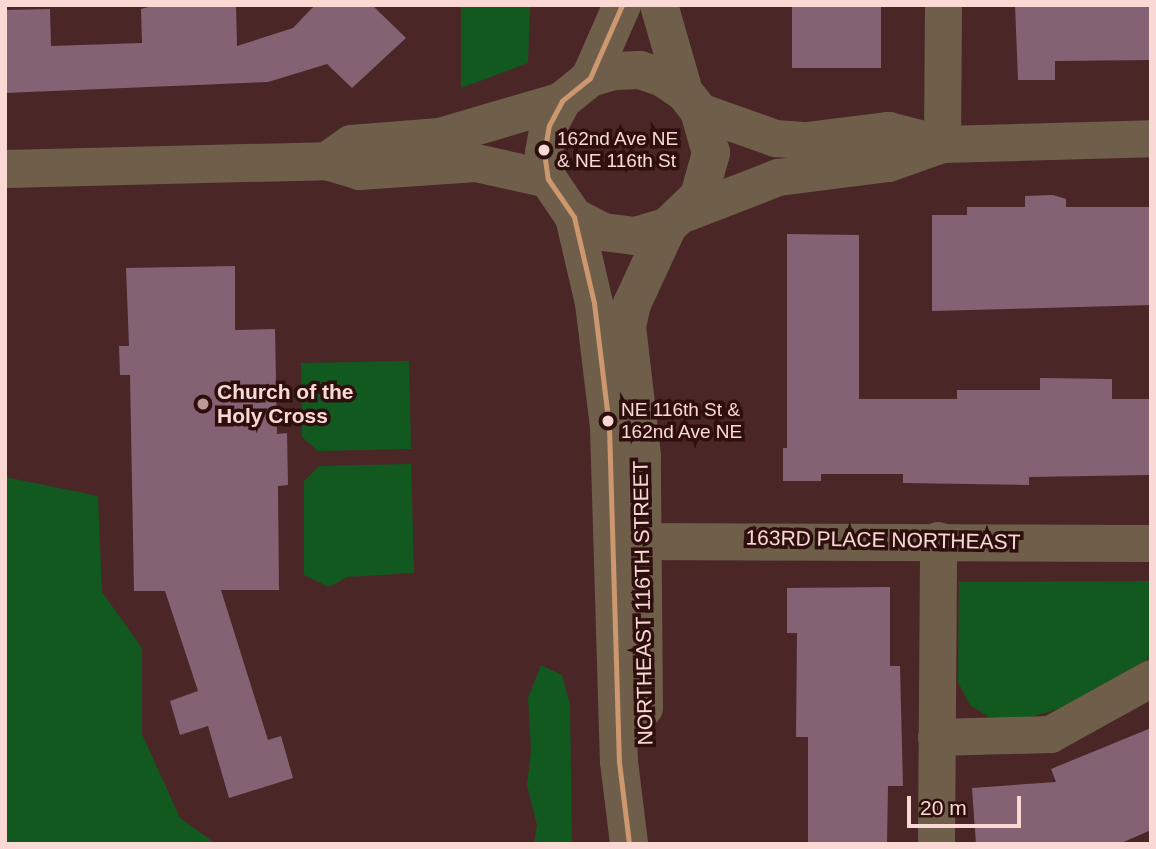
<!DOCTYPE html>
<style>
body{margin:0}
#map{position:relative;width:1156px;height:849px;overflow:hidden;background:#4a2726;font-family:Helvetica,sans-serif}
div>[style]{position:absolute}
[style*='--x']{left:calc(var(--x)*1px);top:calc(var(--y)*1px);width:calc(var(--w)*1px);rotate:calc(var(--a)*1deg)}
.green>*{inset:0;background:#12591f}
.building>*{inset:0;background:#836273;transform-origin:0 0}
.minor>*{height:37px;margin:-18.5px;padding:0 18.5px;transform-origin:18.5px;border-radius:18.5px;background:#6f5f4a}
.tertiary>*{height:38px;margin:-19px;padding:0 19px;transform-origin:19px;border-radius:19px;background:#6f5f4a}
.bus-1>*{height:5px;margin:-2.5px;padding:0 2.5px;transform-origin:2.5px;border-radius:2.5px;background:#cd976f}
.dots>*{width:19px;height:19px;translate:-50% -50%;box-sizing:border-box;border:4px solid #2d100e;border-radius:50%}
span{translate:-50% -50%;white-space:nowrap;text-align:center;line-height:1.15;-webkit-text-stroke:7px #2d100e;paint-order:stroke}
.bus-label{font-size:19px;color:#fad8d4}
.left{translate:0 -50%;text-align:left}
.poi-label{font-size:21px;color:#fad8d4;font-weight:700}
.street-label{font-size:21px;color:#fad8d4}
.frame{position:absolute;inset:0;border:7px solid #fad8d4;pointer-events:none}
.scale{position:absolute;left:907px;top:796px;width:114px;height:32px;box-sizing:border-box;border:4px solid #fad8d4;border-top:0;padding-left:9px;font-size:21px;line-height:24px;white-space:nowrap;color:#fad8d4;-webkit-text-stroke:5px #2d100e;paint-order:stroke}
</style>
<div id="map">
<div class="green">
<i style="clip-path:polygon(461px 5px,530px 5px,528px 63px,461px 88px)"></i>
<i style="clip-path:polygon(409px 361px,411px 449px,318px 451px,302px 437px,301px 363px)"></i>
<i style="clip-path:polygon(411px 464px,414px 573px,347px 577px,329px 587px,304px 575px,304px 481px,319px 466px)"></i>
<i style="clip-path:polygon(5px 477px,98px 496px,102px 592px,142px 648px,142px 734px,180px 818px,216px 844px,5px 844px)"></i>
<i style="clip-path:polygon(1151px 581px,1151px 657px,1061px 708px,1028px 718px,989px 717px,970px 705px,958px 682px,959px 582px)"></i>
<i style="clip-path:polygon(541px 665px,562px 675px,570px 705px,572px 844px,534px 844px,537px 825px,527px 785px,531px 751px,528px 698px)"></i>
</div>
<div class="building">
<i style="clip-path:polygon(157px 5px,236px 5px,237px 46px,293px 28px,315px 5px,372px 5px,406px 38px,352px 88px,327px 64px,268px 82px,5px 93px,5px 10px,50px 9px,51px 46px,142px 43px,141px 9px)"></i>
<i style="left:792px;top:5px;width:89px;height:63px"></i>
<i style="clip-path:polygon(1015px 5px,1151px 5px,1151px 60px,1055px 61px,1055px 80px,1018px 80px)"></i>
<i style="clip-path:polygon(1053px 195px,1066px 199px,1066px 207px,1151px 207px,1151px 305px,932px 311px,932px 215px,967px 215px,967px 207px,1025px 207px,1025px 196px)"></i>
<i style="clip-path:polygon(787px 234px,859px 235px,859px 399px,957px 399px,957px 390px,1040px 390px,1040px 378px,1112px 379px,1112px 399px,1151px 399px,1149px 475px,1029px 477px,1029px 485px,903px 483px,903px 474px,821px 474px,821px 481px,783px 481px,783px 448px,787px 448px)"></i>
<i style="clip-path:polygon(235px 266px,235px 330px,275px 329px,277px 434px,287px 433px,288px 485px,278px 486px,279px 590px,221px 590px,268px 740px,281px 736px,293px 778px,229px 798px,208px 726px,180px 735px,170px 701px,198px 691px,165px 591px,134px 591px,130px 375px,120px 375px,119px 346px,129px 346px,126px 268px)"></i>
<i style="clip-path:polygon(890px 587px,890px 666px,900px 666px,903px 786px,888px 786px,887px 844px,808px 844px,808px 737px,796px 737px,797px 633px,787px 633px,787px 588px)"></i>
<i style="clip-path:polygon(1151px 728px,1151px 830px,1119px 844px,976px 844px,972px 788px,1056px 782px,1051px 769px)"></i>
</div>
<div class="minor">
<i style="--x:699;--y:111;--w:81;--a:19.6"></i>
<i style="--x:775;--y:138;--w:31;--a:4"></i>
<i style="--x:806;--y:140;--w:83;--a:-7"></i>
<i style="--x:888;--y:130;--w:56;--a:14.5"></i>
<i style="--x:942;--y:144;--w:209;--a:-1.6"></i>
<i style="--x:942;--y:144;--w:139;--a:-89.6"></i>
<i style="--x:685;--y:213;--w:100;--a:-21.2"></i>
<i style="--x:778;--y:177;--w:111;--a:-7.3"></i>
<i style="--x:888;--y:163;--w:57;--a:-19.4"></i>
<i style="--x:616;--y:541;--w:535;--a:0.21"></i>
<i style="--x:936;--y:737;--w:114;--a:-1.5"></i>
<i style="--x:1050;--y:734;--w:115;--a:-29"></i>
<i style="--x:936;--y:844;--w:304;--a:-89.6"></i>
</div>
<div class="tertiary">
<i style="--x:622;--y:5;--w:80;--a:113.7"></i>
<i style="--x:590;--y:78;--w:36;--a:141"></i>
<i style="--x:562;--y:101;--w:27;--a:118"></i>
<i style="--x:549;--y:125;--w:27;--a:100"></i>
<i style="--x:544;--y:152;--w:27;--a:82"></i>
<i style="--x:548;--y:179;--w:46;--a:55.6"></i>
<i style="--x:574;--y:217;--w:88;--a:76.9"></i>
<i style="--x:594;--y:303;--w:125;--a:83.1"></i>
<i style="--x:609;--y:427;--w:335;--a:88.3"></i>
<i style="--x:619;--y:762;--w:83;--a:83"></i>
<i style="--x:590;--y:78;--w:25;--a:-16"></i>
<i style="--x:614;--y:71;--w:26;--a:-2"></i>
<i style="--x:640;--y:70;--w:24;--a:19"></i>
<i style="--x:663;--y:78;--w:25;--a:34"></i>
<i style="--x:327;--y:161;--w:29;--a:-35"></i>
<i style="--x:351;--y:144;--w:89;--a:-4.5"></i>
<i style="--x:440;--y:137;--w:127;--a:-16.4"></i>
<i style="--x:5;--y:169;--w:322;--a:-1.4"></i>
<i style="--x:327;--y:161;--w:34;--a:17"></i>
<i style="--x:359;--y:171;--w:117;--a:-3.9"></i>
<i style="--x:476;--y:163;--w:74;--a:12.5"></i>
<i style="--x:574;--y:217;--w:33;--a:27"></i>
<i style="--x:603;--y:232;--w:33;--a:7"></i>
<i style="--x:636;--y:236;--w:34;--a:-17"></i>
<i style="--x:644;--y:708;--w:252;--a:-90.5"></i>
<i style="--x:642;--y:456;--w:130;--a:-96.6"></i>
<i style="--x:627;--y:327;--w:24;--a:-78"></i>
<i style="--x:632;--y:304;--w:86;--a:-65.2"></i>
<i style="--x:668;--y:226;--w:43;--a:-44.1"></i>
<i style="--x:699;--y:196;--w:45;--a:-74.4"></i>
<i style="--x:711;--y:153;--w:44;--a:-105.9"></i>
<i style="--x:699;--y:111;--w:24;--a:-128"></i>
<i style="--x:684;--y:92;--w:91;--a:-106"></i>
</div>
<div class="bus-1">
<i style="--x:622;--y:5;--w:80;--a:113.7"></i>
<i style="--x:590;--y:78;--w:36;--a:141"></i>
<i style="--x:562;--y:101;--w:27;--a:118"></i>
<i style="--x:549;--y:125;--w:27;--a:100"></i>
<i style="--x:544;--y:152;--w:27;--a:82"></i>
<i style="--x:548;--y:179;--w:46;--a:55.6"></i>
<i style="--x:574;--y:217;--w:88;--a:76.9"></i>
<i style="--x:594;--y:303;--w:125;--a:83.1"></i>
<i style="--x:609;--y:427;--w:335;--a:88.3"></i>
<i style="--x:619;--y:762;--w:83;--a:83"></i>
</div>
<div class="dots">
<i style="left:544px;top:150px;background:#fad8d4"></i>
<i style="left:203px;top:404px;background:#bc9a97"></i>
<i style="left:608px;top:421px;background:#fad8d4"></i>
</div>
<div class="bus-label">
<span class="left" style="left:557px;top:150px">162nd Ave NE<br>&amp; NE 116th St</span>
<span class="left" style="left:621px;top:421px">NE 116th St &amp;<br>162nd Ave NE</span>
</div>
<div class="poi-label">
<span class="left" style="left:217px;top:404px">Church of the<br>Holy Cross</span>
</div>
<div class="street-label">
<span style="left:883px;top:540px;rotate:1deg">163RD PLACE NORTHEAST</span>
<span style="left:643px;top:603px;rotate:-91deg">NORTHEAST 116TH STREET</span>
</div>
<div class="frame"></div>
<div class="scale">20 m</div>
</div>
